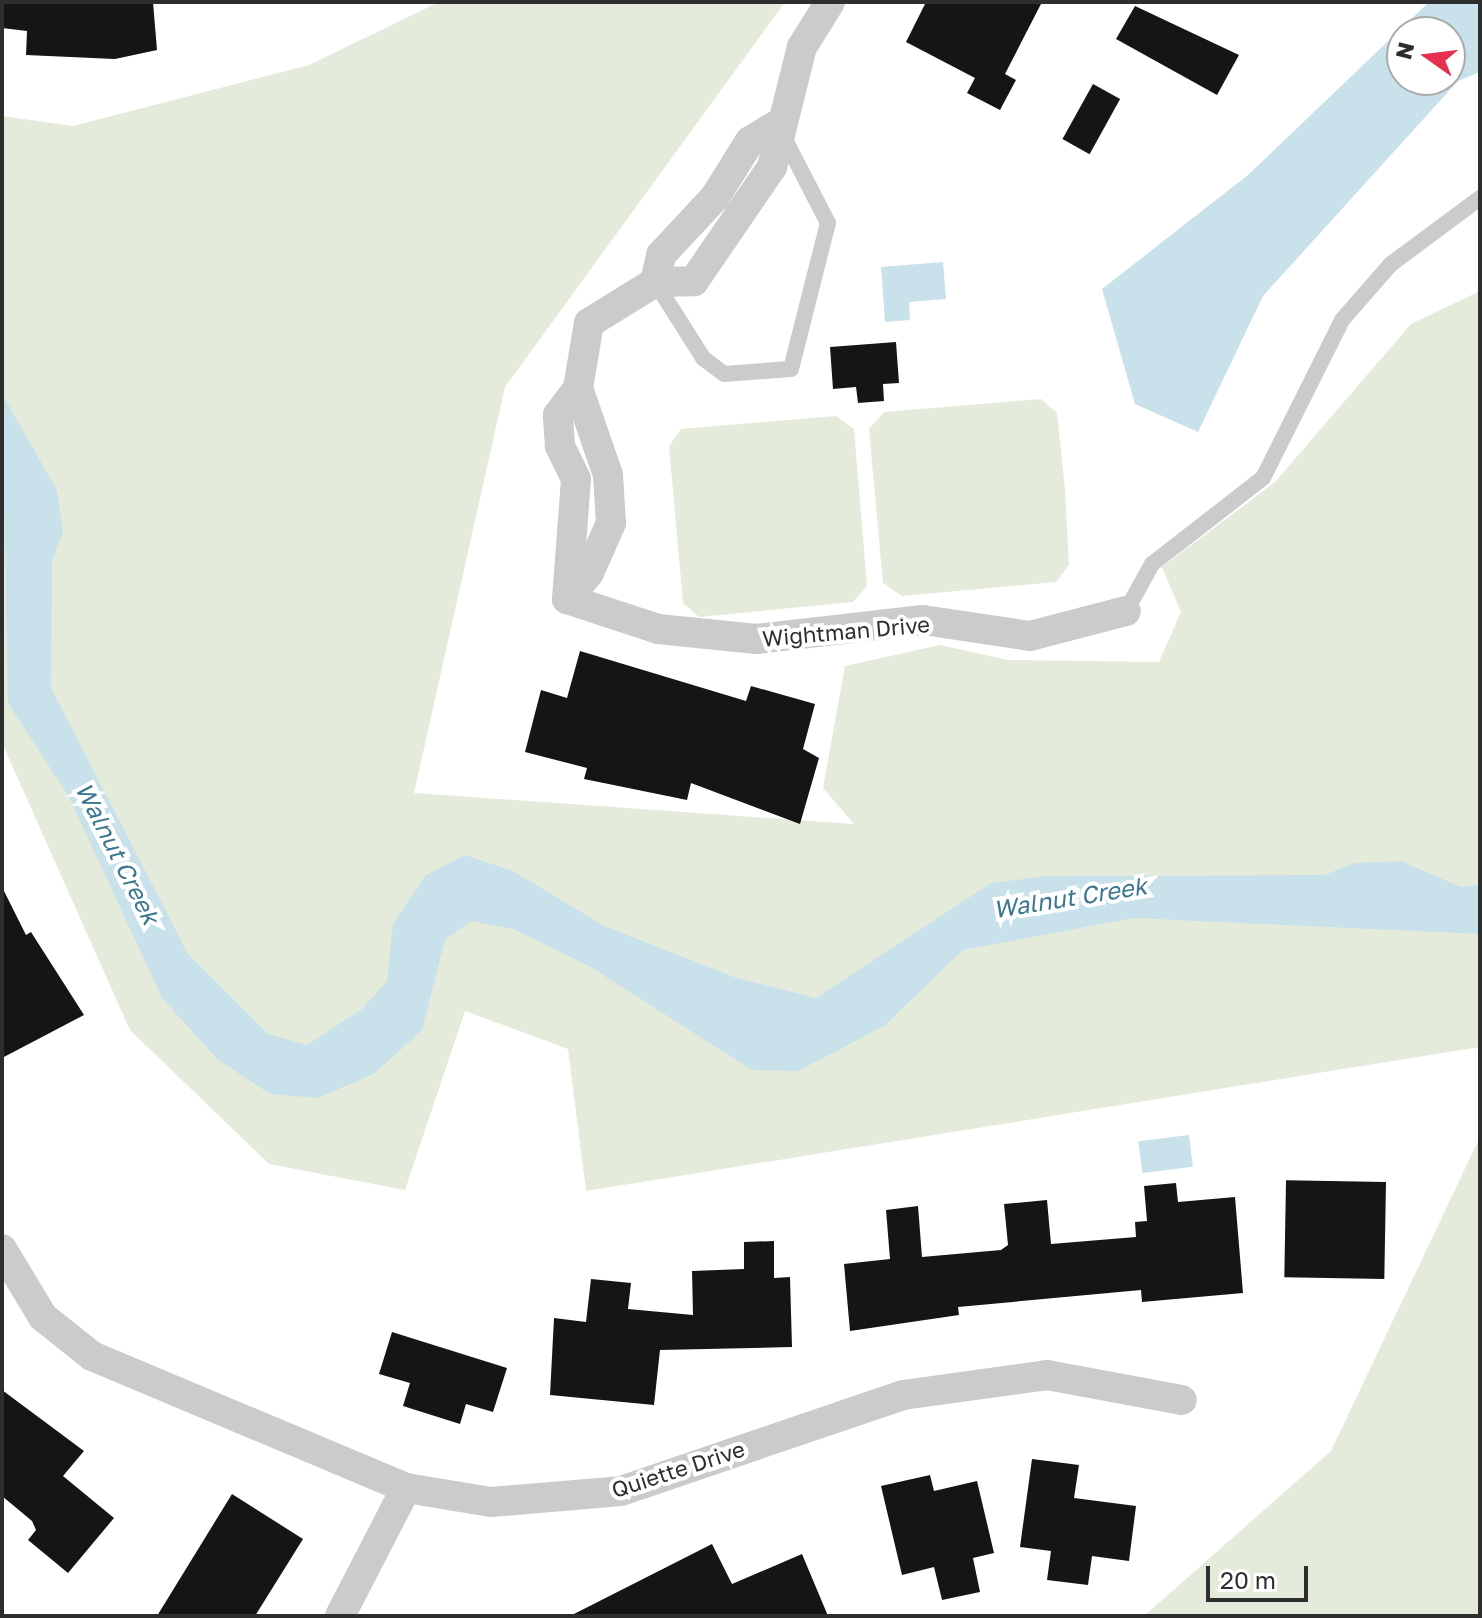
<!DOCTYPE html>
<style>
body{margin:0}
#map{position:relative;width:1482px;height:1618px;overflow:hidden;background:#fff;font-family:"Golos Text",sans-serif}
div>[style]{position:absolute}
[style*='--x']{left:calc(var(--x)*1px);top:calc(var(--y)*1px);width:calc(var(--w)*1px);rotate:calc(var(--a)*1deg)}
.green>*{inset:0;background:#e5ebdb}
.water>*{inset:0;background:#c8e1eb;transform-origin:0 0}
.building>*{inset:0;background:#151515;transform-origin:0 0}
.service>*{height:16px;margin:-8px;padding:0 8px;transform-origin:8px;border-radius:8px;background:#cbcbcb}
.minor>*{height:30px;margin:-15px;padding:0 15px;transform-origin:15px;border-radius:15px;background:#cbcbcb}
span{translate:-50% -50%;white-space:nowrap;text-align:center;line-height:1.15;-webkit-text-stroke:8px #fff;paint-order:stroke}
.street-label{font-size:22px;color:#2e2e2e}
.water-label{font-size:24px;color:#3c778f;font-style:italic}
.frame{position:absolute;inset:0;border:4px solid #2e2e2e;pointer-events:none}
.north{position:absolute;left:1386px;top:16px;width:80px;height:80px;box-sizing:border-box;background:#fff;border:2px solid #ababab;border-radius:50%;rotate:284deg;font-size:22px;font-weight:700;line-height:32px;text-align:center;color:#2e2e2e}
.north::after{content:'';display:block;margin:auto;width:28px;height:36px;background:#e4314f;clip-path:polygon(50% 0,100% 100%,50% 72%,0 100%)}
.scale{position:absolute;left:1206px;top:1566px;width:102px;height:36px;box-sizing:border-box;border:4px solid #2e2e2e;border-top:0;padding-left:10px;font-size:24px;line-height:28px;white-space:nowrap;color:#2e2e2e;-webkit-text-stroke:6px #fff;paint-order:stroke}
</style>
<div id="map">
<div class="green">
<i style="clip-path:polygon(439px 2px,785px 2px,505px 387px,414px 793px,854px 824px,823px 788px,845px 666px,940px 645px,1008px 660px,1159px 662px,1181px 612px,1162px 567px,1275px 482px,1411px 324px,1480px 291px,1480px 1047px,586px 1191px,568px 1049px,465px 1011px,405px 1190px,269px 1164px,130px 1030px,2px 743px,2px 116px,73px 126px,309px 65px)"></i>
<i style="clip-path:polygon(1041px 399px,1057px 413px,1065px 490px,1069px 565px,1056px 582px,902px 596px,883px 583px,869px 429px,884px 412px)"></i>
<i style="clip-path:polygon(836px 416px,854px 429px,867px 586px,853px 602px,699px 617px,683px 603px,669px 446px,681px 429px)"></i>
<i style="clip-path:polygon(1480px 1137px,1480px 1616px,1144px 1616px,1331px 1451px)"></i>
</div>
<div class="water">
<i style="clip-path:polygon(evenodd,1429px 2px,1480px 2px,1480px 72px,1458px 81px,1263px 296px,1198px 432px,1135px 404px,1102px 289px,1248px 175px,1429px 2px,1402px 32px,1450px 32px,1450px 80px,1402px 80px,1402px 32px)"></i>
<i style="clip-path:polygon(943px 262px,946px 299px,909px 302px,910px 320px,885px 322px,881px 267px)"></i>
<i style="clip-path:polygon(2px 394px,57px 490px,63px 532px,52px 561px,51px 688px,188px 954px,268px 1034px,307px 1045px,362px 1009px,387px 981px,393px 924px,426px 875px,465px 855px,513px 871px,604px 926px,737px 978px,816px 998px,991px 883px,1048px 876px,1325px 875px,1354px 863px,1401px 861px,1461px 887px,1480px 885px,1480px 934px,1134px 918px,963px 950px,884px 1026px,798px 1071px,752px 1070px,589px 966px,513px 929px,471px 921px,445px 940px,422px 1030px,374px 1074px,317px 1098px,270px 1094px,217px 1059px,162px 998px,69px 797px,8px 703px)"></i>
<i style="left:1189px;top:1135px;width:32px;height:51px;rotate:83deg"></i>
</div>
<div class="building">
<i style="clip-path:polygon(2px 2px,153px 2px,157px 50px,115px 59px,26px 55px,27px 31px,2px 28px)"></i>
<i style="clip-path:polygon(926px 2px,1042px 2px,1005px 74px,1016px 80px,1000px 110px,967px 93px,975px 78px,906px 42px)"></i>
<i style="clip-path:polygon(1135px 6px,1239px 55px,1217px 95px,1116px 39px)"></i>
<i style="left:1093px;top:84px;width:31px;height:63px;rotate:29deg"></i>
<i style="clip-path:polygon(896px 342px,899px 383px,883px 384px,884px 401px,858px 403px,856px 387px,833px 389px,830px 347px)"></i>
<i style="clip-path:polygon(580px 651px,746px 701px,751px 686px,815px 704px,803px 749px,819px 758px,800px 824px,691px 783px,687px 800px,584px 779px,587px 768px,525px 752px,541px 690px,567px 698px)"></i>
<i style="clip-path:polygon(2px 887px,26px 935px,31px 932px,84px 1015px,2px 1058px)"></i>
<i style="left:1386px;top:1182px;width:97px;height:100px;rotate:91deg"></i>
<i style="clip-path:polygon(1176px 1183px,1178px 1202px,1235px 1197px,1243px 1293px,1142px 1302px,1141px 1290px,958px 1307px,959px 1315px,850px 1331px,844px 1264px,890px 1259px,886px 1210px,918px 1206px,922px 1257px,1001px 1250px,1008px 1245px,1004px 1204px,1047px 1200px,1051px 1244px,1136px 1237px,1135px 1222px,1147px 1221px,1144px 1186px)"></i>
<i style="clip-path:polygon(774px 1241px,774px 1278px,790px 1277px,792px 1347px,660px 1350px,654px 1405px,550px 1395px,554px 1318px,586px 1322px,591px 1279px,631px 1283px,628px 1309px,693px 1315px,692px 1271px,744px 1269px,744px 1242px)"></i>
<i style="clip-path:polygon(392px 1332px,507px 1368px,493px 1412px,466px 1404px,460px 1424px,403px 1406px,410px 1383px,379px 1374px)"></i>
<i style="clip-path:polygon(2px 1390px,84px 1451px,63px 1476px,114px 1518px,68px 1573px,28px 1540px,36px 1530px,32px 1521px,2px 1496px)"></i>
<i style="clip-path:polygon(1032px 1459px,1079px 1465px,1074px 1498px,1136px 1506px,1129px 1561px,1092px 1556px,1088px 1585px,1047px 1580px,1051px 1551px,1020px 1547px)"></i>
<i style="clip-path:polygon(930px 1475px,934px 1491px,977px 1481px,994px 1553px,973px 1558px,980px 1592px,942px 1600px,934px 1567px,902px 1575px,881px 1486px)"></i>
<i style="clip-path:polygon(232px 1494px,303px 1539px,255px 1616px,157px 1616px)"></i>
<i style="clip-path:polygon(712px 1544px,732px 1584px,802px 1554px,828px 1616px,570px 1616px)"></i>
</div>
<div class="service">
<i style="--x:655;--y:282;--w:90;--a:57.7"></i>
<i style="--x:703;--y:358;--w:26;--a:37"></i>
<i style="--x:724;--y:374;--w:67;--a:-4.3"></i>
<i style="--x:791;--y:369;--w:151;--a:-75.8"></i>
<i style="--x:828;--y:223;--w:105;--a:-117.3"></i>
<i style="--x:1126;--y:611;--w:54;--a:-61"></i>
<i style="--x:1152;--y:564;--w:140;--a:-37.8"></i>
<i style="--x:1263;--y:478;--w:177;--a:-63.4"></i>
<i style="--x:1342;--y:320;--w:74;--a:-48.8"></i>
<i style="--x:1391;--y:264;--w:111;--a:-36.6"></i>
</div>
<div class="minor">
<i style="--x:655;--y:282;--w:28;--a:-77"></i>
<i style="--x:661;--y:255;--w:79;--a:-47"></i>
<i style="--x:715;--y:197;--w:66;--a:-58"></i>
<i style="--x:750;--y:141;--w:31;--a:-31"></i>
<i style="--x:567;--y:599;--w:34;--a:-50"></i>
<i style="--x:589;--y:573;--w:55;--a:-66.3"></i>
<i style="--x:611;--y:523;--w:48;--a:-93.6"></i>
<i style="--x:608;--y:475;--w:92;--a:-109"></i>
<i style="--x:578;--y:388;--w:66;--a:-80.4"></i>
<i style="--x:589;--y:323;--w:78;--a:-31.8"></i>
<i style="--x:655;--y:282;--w:39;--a:-1"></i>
<i style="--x:694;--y:281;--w:138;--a:-55.6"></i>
<i style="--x:772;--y:167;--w:124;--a:-76"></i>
<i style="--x:802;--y:47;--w:53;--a:-58.1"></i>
<i style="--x:567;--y:599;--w:96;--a:18.2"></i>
<i style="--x:658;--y:629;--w:99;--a:5.8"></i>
<i style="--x:756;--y:639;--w:168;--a:-6.5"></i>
<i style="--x:923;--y:620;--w:108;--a:8.5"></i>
<i style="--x:1030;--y:636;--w:99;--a:-14.6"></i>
<i style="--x:567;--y:599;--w:120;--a:-85.7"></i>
<i style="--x:576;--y:479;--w:37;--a:-116"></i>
<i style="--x:560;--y:446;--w:31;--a:-94"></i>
<i style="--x:558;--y:415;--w:34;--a:-53"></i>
<i style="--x:2;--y:1249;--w:79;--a:58.9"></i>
<i style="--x:43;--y:1317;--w:63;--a:38.5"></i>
<i style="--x:92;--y:1356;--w:341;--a:22.8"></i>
<i style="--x:406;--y:1488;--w:86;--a:9.4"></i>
<i style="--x:491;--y:1502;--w:130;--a:-4.8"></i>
<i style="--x:621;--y:1491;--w:298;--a:-18.8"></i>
<i style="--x:903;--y:1395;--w:145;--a:-7.9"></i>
<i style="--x:1047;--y:1375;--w:137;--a:10.5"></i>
<i style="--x:340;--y:1616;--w:144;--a:-62.7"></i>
</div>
<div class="street-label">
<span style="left:846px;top:631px;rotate:-5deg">Wightman Drive</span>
<span style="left:678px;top:1469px;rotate:-18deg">Quiette Drive</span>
</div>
<div class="water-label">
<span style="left:118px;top:853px;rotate:63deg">Walnut Creek</span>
<span style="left:1070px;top:897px;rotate:-9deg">Walnut Creek</span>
</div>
<div class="frame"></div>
<div class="north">N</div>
<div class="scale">20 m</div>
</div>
